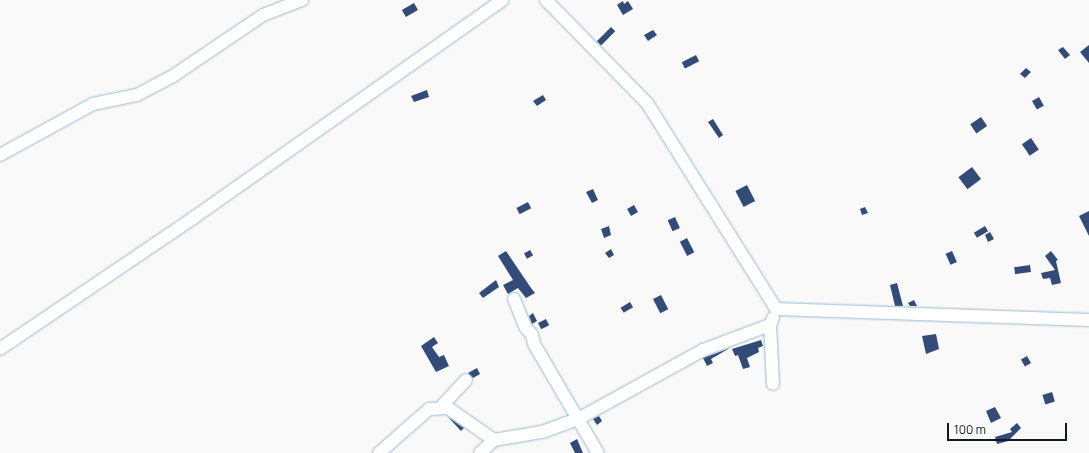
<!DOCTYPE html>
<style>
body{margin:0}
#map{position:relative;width:1089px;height:453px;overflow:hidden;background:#f9f9f9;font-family:Manrope,sans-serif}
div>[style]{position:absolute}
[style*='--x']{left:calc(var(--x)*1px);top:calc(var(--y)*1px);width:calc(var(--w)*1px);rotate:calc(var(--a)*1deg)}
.building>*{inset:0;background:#334b78;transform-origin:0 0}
.roads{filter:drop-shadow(0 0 1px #97bbd0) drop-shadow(0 0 1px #97bbd0)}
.minor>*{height:12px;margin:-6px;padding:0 6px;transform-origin:6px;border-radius:6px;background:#fff}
span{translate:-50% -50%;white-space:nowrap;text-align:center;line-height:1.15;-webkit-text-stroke:4px #f9f9f9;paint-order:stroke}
.scale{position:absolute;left:947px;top:423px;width:120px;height:18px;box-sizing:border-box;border:2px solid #0c1a22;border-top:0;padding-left:5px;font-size:12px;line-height:14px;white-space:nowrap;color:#0c1a22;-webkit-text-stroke:3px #f9f9f9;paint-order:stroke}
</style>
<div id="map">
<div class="building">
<i style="clip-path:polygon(623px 1px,624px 4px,628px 1px,633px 9px,623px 15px,617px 5px)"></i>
<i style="left:414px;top:3px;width:8px;height:14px;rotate:60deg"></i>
<i style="left:611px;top:27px;width:6px;height:20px;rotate:45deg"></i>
<i style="clip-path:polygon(653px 30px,657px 35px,648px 41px,644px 35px)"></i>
<i style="clip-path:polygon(1089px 45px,1089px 63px,1080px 52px)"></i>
<i style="clip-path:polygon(1063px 47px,1070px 55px,1065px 59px,1058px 50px)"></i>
<i style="left:696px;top:55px;width:7px;height:16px;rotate:63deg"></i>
<i style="clip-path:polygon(1026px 68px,1031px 72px,1025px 78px,1020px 74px)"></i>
<i style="clip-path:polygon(427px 90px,429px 97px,414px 102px,411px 96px)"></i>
<i style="clip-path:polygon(543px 95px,546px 100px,537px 106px,533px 101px)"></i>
<i style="left:1039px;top:97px;width:10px;height:8px;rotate:61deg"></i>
<i style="left:981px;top:117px;width:11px;height:13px;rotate:56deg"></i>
<i style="clip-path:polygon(713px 119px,723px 135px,719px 138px,708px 122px)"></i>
<i style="left:1031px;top:138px;width:14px;height:11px;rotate:56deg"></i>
<i style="left:972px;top:167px;width:15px;height:17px;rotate:53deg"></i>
<i style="left:747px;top:185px;width:18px;height:13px;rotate:63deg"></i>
<i style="clip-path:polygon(593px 189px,598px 200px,592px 203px,586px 192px)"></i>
<i style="left:528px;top:202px;width:7px;height:13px;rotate:63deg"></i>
<i style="left:634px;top:205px;width:8px;height:8px;rotate:60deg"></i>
<i style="clip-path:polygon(865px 207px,868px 213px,862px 215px,860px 209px)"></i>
<i style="clip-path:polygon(1089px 211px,1089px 236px,1079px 216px)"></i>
<i style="left:675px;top:217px;width:12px;height:8px;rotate:66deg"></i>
<i style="clip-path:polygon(609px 226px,611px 235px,604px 238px,601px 229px)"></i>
<i style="left:985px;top:226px;width:6px;height:13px;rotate:59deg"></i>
<i style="clip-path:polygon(990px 232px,994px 239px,988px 242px,985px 235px)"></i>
<i style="left:687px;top:238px;width:16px;height:8px;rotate:63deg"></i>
<i style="clip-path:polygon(611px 249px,614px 255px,609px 258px,605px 253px)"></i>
<i style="left:530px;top:250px;width:6px;height:7px;rotate:59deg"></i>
<i style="clip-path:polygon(506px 251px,531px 288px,535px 293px,526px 298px,518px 288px,508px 294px,503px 285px,513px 280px,498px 256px)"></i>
<i style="left:952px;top:251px;width:12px;height:7px;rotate:66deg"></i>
<i style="clip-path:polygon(1051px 251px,1058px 260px,1056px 261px,1061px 283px,1052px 285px,1050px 278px,1043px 279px,1041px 273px,1055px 270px,1045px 256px)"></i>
<i style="left:1030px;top:265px;width:7px;height:16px;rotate:82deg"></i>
<i style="clip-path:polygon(496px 280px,499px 287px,483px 298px,479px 293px)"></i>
<i style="clip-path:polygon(897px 283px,903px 306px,895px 306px,890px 285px)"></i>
<i style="left:661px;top:295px;width:16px;height:9px;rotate:63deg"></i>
<i style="clip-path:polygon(914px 300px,917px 306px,910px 306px,908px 303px)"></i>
<i style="left:630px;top:302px;width:6px;height:11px;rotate:59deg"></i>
<i style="clip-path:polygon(533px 313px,537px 321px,532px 324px,529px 316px)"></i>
<i style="left:546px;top:319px;width:7px;height:9px;rotate:63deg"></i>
<i style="clip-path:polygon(936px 334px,939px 349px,926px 354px,922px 336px)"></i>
<i style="clip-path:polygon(434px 337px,438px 343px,432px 347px,439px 357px,444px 355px,449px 366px,436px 372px,421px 346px)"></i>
<i style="clip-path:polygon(761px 340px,763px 346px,758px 348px,759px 352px,747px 358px,750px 367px,743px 369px,738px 355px,735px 356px,732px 349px)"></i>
<i style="clip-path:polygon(730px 348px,711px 359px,713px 363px,707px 366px,703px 358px)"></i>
<i style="left:1027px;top:356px;width:8px;height:7px;rotate:60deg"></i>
<i style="clip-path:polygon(477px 368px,480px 374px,473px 378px,468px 373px)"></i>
<i style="left:1052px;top:392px;width:10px;height:10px;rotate:73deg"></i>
<i style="clip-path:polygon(995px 407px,1001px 418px,991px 423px,986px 411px)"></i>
<i style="clip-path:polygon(599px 416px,602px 421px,597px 425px,593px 419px)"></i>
<i style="clip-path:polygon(448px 417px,464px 428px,461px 431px)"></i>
<i style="clip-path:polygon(1017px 423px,1021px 428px,1008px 441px,997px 444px,995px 437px,1012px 432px,1010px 429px)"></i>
<i style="clip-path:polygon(577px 439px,583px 453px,575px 453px,570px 443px)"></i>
</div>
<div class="roads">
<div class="minor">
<i style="--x:546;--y:0;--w:144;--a:45.6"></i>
<i style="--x:647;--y:103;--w:243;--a:57.9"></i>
<i style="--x:776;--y:309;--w:313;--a:2"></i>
<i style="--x:0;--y:155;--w:106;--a:-28.7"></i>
<i style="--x:93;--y:104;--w:45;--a:-11.6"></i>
<i style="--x:137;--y:95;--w:41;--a:-27.8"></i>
<i style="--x:173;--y:76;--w:109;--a:-34.1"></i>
<i style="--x:263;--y:15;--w:42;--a:-21"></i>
<i style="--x:514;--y:299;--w:31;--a:68"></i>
<i style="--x:526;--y:328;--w:9;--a:49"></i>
<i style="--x:532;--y:335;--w:9;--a:77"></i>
<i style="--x:534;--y:344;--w:126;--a:59.6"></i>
<i style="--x:773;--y:318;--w:8;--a:113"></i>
<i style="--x:770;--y:325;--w:59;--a:87.1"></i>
<i style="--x:0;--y:349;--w:232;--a:-34.1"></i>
<i style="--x:192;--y:219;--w:380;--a:-35.2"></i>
<i style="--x:440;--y:408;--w:38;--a:-47"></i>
<i style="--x:379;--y:453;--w:67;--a:-41.3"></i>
<i style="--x:429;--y:409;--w:19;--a:-3"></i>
<i style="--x:448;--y:408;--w:56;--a:34.8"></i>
<i style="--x:480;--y:453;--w:19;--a:-43"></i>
<i style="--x:494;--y:440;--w:49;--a:-9.5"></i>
<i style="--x:542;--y:432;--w:38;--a:-20"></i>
<i style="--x:578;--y:419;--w:143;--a:-28.9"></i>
<i style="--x:703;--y:350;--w:72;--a:-20.5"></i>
</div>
</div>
<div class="scale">100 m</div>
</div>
